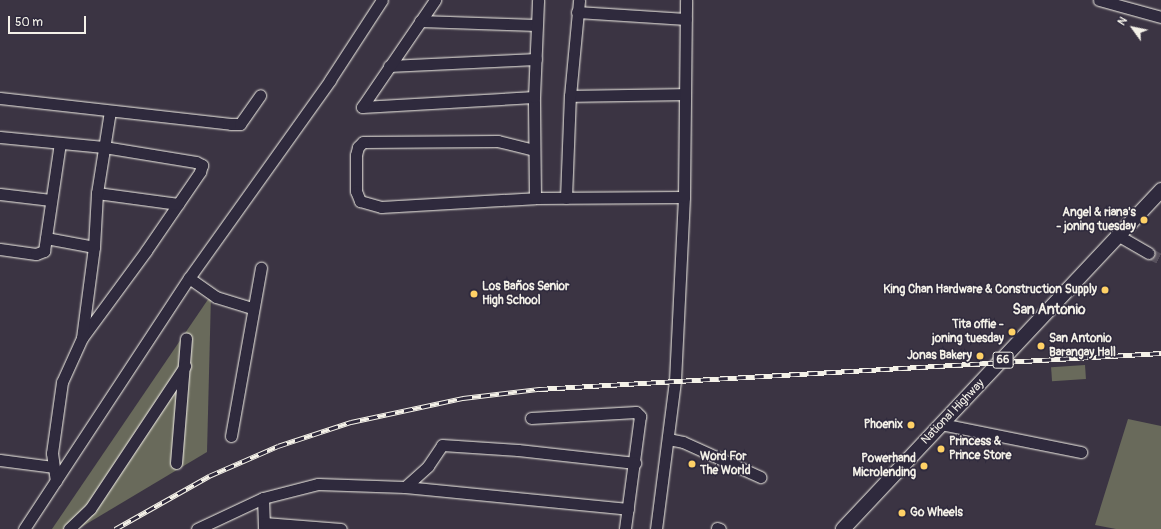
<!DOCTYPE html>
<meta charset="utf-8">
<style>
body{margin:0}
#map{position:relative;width:1161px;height:529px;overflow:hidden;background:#3b3443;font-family:Pangolin,sans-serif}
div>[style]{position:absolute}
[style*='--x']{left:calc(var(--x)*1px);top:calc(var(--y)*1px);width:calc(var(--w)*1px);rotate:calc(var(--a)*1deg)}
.green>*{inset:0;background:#696a5b;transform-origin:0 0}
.minor-tunnel>*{height:11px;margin-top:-5.5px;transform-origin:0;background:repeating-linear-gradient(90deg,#57505c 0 11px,transparent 0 16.5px)}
.roads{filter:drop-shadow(0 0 1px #f4f1e8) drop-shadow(0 0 1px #f4f1e8)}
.minor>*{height:11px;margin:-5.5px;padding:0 5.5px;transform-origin:5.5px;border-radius:5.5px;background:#2f2a3d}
.major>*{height:14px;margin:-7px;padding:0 7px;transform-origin:7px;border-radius:7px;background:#2f2a3d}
.rail>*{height:4.5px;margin-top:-2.25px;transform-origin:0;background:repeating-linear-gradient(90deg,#2f2a3d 0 9px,#f4f1e8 0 18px);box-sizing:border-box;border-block:1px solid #f4f1e8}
.dots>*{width:11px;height:11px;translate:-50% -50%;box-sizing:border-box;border:2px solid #2f2a3d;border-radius:50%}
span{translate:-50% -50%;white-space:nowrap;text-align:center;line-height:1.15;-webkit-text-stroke:3px #2f2a3d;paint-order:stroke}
.shield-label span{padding:1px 3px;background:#2f2a3d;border:1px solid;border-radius:3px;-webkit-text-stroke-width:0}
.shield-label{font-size:11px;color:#f4f1e8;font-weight:700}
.poi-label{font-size:12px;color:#f4f1e8;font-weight:700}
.right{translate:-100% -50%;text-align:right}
.left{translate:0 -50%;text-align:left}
.street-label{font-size:12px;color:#f4f1e8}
.quarter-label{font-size:14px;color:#f4f1e8;font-weight:700}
.north{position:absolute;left:1113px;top:8px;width:40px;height:40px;-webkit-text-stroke:3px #2f2a3d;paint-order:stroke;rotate:303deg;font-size:11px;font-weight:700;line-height:16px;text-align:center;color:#f4f1e8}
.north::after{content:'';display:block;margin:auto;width:14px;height:18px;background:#f4f1e8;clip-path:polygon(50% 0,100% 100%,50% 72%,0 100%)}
.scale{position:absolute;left:8px;top:16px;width:78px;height:18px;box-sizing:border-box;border:2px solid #f4f1e8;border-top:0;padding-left:5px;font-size:12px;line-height:14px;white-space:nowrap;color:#f4f1e8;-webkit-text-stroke:3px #2f2a3d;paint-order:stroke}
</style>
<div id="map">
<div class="green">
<i style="clip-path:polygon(211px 295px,207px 452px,78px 529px,52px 529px)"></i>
<i style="left:1085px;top:365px;width:14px;height:34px;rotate:86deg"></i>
<i style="clip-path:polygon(1128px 419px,1161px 426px,1161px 529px,1116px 529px,1095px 525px)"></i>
</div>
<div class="minor-tunnel">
<i style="--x:1149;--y:253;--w:13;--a:27"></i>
</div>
<div class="roads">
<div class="minor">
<i style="--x:1099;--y:0;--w:64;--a:15.3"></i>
<i style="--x:577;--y:12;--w:109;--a:3.7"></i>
<i style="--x:420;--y:21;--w:116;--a:2"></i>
<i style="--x:389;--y:66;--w:147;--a:-2.7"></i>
<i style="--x:570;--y:96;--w:115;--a:-1"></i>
<i style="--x:0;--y:98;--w:232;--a:6.4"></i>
<i style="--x:231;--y:124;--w:9;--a:0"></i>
<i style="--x:240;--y:124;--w:35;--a:-55"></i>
<i style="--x:362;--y:107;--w:172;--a:-3.3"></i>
<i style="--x:362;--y:107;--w:130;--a:-55.7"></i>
<i style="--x:0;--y:137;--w:104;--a:5.5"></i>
<i style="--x:104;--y:147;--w:93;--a:9.3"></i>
<i style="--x:196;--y:162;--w:7;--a:27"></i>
<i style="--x:202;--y:165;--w:7;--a:106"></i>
<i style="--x:200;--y:172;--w:96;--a:124.4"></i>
<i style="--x:146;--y:251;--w:108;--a:126.3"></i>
<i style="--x:82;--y:338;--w:48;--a:114.4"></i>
<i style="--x:62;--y:382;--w:72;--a:98"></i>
<i style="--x:52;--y:453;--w:28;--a:82"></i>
<i style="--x:534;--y:150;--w:37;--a:-166"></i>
<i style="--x:498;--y:141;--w:135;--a:179.6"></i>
<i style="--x:363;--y:142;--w:7;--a:135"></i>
<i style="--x:358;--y:147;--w:8;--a:104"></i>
<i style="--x:356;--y:155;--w:36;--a:90"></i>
<i style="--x:356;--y:191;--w:11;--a:68"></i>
<i style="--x:360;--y:201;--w:22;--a:16"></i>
<i style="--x:381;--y:207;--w:154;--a:-3.3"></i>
<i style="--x:535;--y:198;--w:149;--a:-0.4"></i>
<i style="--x:97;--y:193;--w:82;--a:7.7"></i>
<i style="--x:0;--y:194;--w:51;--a:6.7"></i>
<i style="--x:535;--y:198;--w:101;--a:-90.6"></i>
<i style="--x:534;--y:97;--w:97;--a:-87.6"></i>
<i style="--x:566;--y:198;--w:102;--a:-87.8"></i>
<i style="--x:570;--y:96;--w:96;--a:-84.6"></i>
<i style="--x:1119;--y:236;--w:34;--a:30"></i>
<i style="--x:46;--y:238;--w:49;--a:10.6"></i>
<i style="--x:0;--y:249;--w:36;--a:8"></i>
<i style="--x:36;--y:254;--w:9;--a:-21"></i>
<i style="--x:44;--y:251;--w:109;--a:-81.6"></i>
<i style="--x:189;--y:278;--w:33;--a:35"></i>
<i style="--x:216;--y:297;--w:39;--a:17"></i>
<i style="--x:82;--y:338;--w:92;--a:-82.5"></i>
<i style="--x:94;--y:247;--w:54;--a:-86.8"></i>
<i style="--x:97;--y:193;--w:83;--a:-81"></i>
<i style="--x:531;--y:418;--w:105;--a:-3.3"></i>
<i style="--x:636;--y:412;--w:6;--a:45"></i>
<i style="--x:640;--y:416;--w:114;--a:97.6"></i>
<i style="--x:941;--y:424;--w:143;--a:11.3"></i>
<i style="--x:231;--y:436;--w:171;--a:-79.9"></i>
<i style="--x:668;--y:439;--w:15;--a:11"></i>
<i style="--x:683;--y:442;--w:85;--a:24.4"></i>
<i style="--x:0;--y:460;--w:53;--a:7.5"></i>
<i style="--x:176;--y:463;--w:125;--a:-85.4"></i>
<i style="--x:405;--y:487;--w:31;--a:-42"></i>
<i style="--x:428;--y:466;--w:25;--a:-56"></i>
<i style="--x:442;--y:445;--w:76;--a:3.8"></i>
<i style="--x:518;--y:450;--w:118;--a:6.3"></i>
<i style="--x:263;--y:498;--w:31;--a:88"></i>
<i style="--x:264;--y:523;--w:77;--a:4.5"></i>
<i style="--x:717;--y:528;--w:3;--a:18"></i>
<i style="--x:24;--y:529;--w:300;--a:-56.7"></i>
<i style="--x:189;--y:278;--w:243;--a:-54.5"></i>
<i style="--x:330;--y:80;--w:95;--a:-57"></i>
<i style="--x:69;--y:529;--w:29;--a:-44"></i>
<i style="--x:90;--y:509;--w:172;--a:-56.4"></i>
<i style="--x:197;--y:529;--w:73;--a:-25.2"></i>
<i style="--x:263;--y:498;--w:57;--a:-14.3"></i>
<i style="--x:318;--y:484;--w:87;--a:2"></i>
<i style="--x:405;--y:487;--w:224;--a:5.6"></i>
<i style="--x:656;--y:529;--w:149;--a:-82.7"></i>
<i style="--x:675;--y:381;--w:184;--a:-87.2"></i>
<i style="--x:684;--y:197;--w:197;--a:-89.4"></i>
</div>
<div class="major">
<i style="--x:843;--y:529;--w:465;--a:-46.8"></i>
</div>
</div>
<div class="rail">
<i style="--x:115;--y:529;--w:108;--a:-29.4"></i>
<i style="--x:209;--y:476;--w:75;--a:-23.5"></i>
<i style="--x:278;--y:446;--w:77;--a:-18.2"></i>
<i style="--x:351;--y:422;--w:115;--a:-12.1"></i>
<i style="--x:463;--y:398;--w:77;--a:-6.8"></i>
<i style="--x:539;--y:389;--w:623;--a:-3.31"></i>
</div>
<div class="dots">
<i style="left:1144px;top:220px;background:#ffd166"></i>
<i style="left:1105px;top:290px;background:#ffd166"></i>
<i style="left:474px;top:294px;background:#ffd166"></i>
<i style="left:1012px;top:332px;background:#ffd166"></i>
<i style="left:1041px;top:346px;background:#ffd166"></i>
<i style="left:980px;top:356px;background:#ffd166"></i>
<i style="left:911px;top:425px;background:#ffd166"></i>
<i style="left:941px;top:449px;background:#ffd166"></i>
<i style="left:692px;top:464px;background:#ffd166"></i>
<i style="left:924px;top:466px;background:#ffd166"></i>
<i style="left:902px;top:513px;background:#ffd166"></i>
</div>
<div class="shield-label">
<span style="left:1003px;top:360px">66</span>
</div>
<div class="poi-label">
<span class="right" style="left:1136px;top:220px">Angel &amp; riana's<br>- joning tuesday</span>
<span class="left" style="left:482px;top:294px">Los Baños Senior<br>High School</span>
<span class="right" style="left:1097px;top:290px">King Chan Hardware &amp; Construction Supply</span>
<span class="right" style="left:1004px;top:332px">Tita offie -<br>joning tuesday</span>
<span class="left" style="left:1049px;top:346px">San Antonio<br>Barangay Hall</span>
<span class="right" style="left:972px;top:356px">Jonas Bakery</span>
<span class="right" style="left:903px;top:425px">Phoenix</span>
<span class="left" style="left:949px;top:449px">Princess &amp;<br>Prince Store</span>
<span class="left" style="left:700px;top:464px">Word For<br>The World</span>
<span class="right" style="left:916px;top:466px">Powerhand<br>Microlending</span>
<span class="left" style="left:910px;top:513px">Go Wheels</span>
</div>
<div class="street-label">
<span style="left:953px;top:412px;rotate:-46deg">National Highway</span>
</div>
<div class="quarter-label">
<span style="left:1049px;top:310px">San Antonio</span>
</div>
<div class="north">N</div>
<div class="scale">50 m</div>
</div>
